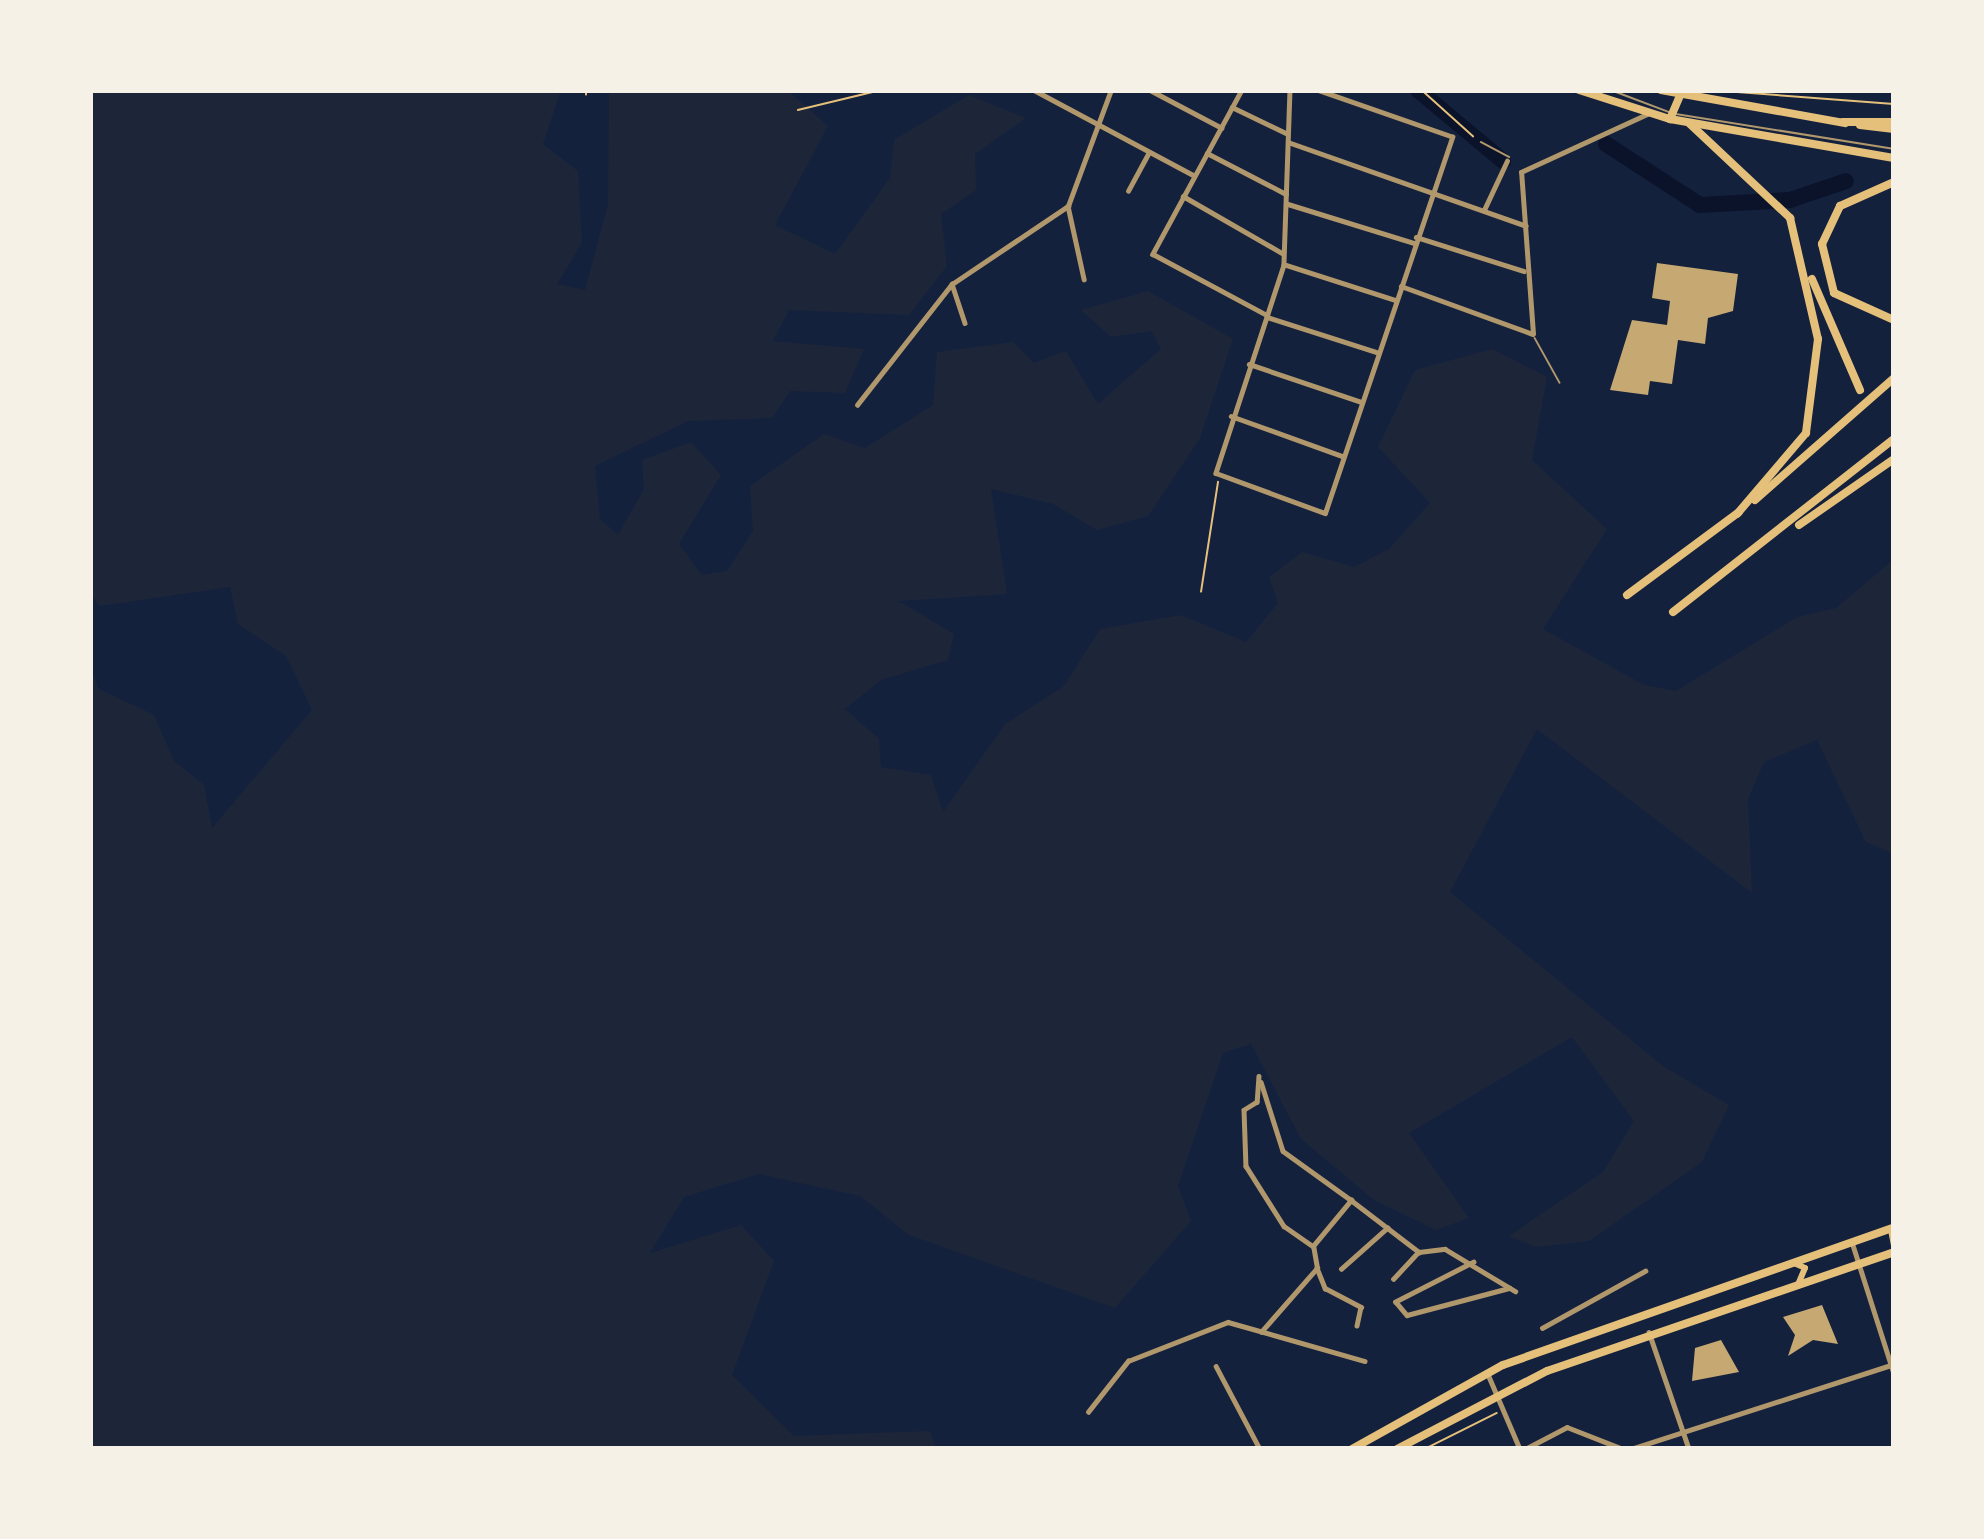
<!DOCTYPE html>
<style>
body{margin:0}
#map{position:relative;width:1984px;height:1539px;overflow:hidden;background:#14213d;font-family:Figtree,sans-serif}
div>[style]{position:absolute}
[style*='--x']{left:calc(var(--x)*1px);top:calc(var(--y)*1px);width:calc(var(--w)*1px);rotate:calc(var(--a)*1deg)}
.green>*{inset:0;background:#1d2539}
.river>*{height:16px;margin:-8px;padding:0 8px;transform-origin:8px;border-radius:8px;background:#0b132b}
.building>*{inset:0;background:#c6a872}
.path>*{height:1.5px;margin:-0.75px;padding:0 0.75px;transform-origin:0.75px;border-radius:0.75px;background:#e5c07b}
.service>*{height:1.5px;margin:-0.75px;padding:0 0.75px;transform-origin:0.75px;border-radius:0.75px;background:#b1986c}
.minor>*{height:4.5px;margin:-2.25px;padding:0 2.25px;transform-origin:2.25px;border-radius:2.25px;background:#b1986c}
.secondary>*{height:6px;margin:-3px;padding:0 3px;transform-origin:3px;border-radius:3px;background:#e5c07b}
.primary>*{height:8px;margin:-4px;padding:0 4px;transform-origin:4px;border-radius:4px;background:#e5c07b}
.trunk>*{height:8px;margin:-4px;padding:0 4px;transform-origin:4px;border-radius:4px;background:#e5c07b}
span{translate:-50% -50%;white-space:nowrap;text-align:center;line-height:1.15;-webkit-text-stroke:10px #f6f1e7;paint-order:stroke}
.frame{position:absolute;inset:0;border:93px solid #f6f1e7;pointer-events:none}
</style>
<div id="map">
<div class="green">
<i style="clip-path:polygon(90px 90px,561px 90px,543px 144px,578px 171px,582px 243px,557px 284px,585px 290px,608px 204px,609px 90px,787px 90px,828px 126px,775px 225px,835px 254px,890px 178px,894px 140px,969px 95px,1026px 118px,975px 154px,976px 190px,941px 214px,947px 266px,909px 315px,789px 310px,773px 341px,864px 349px,845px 393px,790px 391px,772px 418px,688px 421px,595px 466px,600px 519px,618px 535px,644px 489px,642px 460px,691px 442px,721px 475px,679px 544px,702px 575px,727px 571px,753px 531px,750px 486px,824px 434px,865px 448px,933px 405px,937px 352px,1013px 342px,1034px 363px,1066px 351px,1098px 404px,1161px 349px,1152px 331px,1111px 337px,1081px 310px,1148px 291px,1233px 339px,1200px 438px,1148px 516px,1097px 530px,1053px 504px,991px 489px,1007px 594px,899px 601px,954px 634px,948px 660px,881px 680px,845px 709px,879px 739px,881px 767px,931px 775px,943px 812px,1005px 724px,1064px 686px,1100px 629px,1181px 615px,1246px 642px,1278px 603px,1269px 577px,1302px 552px,1354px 567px,1389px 549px,1430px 503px,1378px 447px,1415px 370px,1492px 349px,1547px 377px,1532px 460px,1607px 529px,1543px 629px,1644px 685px,1676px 691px,1797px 617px,1836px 608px,1894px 559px,1894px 854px,1866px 842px,1817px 740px,1764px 762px,1748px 799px,1752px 893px,1537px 729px,1450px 892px,1663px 1066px,1729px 1105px,1702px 1162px,1589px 1241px,1536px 1247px,1509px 1236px,1603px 1172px,1634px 1121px,1572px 1037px,1409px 1133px,1469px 1218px,1436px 1230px,1374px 1200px,1301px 1139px,1251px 1044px,1223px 1053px,1178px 1186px,1191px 1221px,1115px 1308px,909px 1235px,860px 1196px,759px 1174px,684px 1197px,650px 1253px,741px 1225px,774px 1261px,732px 1375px,794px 1436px,930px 1431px,936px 1449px,90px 1449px,90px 667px,99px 689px,154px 715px,174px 761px,204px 785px,212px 828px,312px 710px,286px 656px,238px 624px,230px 587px,100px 606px,90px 593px)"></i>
</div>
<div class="river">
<i style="--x:1418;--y:90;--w:111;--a:39.9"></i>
<i style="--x:1606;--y:144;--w:112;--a:33"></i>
<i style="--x:1700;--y:205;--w:90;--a:-3.2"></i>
<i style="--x:1790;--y:200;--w:59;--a:-18.7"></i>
</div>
<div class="building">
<i style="clip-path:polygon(1657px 263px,1738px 274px,1733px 311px,1708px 318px,1705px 344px,1678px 340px,1672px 384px,1650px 381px,1648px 395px,1610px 390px,1632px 320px,1667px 325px,1670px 301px,1652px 298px)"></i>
<i style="clip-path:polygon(1822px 1305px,1838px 1344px,1813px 1340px,1788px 1356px,1795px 1335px,1783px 1317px)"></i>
<i style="clip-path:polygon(1721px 1340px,1739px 1372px,1692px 1381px,1695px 1348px)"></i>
</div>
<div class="path">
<i style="--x:1422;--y:90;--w:69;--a:42"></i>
<i style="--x:1724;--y:91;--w:170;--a:4.4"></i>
<i style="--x:586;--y:95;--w:5;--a:-90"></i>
<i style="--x:798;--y:110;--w:85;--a:-13.5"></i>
<i style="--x:1201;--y:592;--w:111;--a:-81.2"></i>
<i style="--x:1425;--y:1449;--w:80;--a:-26.6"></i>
</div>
<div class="service">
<i style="--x:1611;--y:90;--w:62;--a:20.8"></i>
<i style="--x:1676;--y:114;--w:221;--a:9.1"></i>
<i style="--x:1481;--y:142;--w:32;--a:28"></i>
<i style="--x:1535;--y:338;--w:51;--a:60.9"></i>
</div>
<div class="minor">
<i style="--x:1034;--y:90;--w:180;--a:28.1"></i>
<i style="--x:1150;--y:90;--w:81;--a:27.8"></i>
<i style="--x:1242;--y:90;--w:187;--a:118.5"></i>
<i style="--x:1153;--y:254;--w:129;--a:28.2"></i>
<i style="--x:1290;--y:90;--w:175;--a:92"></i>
<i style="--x:1284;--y:265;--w:219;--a:108.1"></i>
<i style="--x:1216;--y:473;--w:116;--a:20.2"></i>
<i style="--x:1325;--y:513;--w:397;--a:-71.3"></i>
<i style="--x:1452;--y:137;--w:143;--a:-160.8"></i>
<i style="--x:1232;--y:107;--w:60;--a:25.7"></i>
<i style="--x:1288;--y:142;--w:252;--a:19.4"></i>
<i style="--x:1207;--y:153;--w:89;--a:27.4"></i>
<i style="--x:1128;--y:191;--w:42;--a:-61.6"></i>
<i style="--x:1183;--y:196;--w:114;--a:29.9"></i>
<i style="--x:1288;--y:204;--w:132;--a:17.2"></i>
<i style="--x:1068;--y:206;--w:75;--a:77.6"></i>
<i style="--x:1484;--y:210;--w:54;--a:-64.9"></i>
<i style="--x:1416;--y:237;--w:113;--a:17.5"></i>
<i style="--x:1286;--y:265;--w:114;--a:17.8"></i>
<i style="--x:952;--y:284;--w:41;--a:71.6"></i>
<i style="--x:1401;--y:286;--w:140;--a:20"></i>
<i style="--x:1533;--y:334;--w:162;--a:-94.2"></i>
<i style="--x:1521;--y:172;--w:139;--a:-24.7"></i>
<i style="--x:1267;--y:317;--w:114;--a:17.8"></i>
<i style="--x:1249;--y:364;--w:118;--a:18.7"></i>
<i style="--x:857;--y:405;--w:154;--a:-51.9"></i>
<i style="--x:952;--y:284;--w:140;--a:-33.9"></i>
<i style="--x:1068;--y:206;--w:124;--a:-69.7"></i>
<i style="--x:1231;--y:416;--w:118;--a:19.8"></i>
<i style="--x:1259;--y:1076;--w:26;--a:94"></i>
<i style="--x:1257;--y:1102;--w:15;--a:148"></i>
<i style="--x:1244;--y:1110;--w:56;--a:88"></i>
<i style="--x:1246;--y:1166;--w:71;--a:57.7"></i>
<i style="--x:1284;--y:1226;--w:35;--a:35"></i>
<i style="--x:1261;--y:1082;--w:72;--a:72.3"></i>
<i style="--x:1283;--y:1151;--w:84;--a:35.8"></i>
<i style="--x:1852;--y:1242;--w:139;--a:72.3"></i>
<i style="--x:1419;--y:1252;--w:26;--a:-7"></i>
<i style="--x:1445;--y:1249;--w:82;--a:31"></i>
<i style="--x:1474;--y:1262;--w:88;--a:152.9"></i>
<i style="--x:1396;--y:1302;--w:17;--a:50"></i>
<i style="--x:1407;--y:1315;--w:106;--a:-14.8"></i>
<i style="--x:1317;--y:1268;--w:22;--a:68"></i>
<i style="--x:1325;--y:1288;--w:41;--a:27.8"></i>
<i style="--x:1361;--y:1307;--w:19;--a:102"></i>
<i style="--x:1341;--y:1269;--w:62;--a:-41.7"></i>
<i style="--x:1542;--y:1328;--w:118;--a:-29"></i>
<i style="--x:1261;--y:1332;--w:85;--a:-48.8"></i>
<i style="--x:1317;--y:1268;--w:22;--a:-100"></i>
<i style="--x:1313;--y:1246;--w:60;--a:-50.4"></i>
<i style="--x:1351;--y:1200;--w:86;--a:37.4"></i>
<i style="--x:1419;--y:1252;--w:37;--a:133"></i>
<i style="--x:1649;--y:1332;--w:124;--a:71.1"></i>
<i style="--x:1216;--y:1366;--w:94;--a:62.1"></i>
<i style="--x:1487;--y:1372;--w:84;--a:66.8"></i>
<i style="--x:1088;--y:1412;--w:65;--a:-51.9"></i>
<i style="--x:1128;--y:1361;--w:107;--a:-21.3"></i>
<i style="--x:1228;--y:1322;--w:142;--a:15.9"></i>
<i style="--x:1525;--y:1449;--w:47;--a:-27.6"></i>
<i style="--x:1567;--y:1427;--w:60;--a:21.4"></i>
<i style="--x:1631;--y:1449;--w:276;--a:-17.9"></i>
</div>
<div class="secondary">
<i style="--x:1891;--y:1230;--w:16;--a:79"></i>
<i style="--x:1794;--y:1263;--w:12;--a:24"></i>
<i style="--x:1805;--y:1268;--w:15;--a:113"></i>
</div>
<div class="primary">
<i style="--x:1579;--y:90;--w:96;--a:17.7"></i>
<i style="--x:1670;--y:119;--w:227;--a:9.9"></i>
<i style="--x:1661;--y:90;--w:187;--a:10.2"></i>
<i style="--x:1670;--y:119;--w:26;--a:-67"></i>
<i style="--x:1860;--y:125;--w:34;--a:7"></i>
<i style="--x:1352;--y:1449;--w:173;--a:-29.1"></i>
<i style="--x:1503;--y:1365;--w:415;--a:-19.4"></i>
<i style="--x:1397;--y:1449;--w:169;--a:-27.5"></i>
<i style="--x:1547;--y:1371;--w:367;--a:-18.9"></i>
</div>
<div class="trunk">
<i style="--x:1843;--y:122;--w:51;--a:0"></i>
<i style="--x:1689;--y:123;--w:139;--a:43.2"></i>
<i style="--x:1790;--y:218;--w:124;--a:77"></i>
<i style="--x:1818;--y:339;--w:95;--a:97.3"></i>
<i style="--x:1806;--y:433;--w:106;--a:130.4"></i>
<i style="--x:1894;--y:182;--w:59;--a:156"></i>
<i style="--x:1840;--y:206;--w:42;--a:115.3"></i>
<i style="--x:1822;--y:244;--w:50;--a:76.2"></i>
<i style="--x:1834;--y:293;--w:66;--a:24.2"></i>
<i style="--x:1812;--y:279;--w:121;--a:66.6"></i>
<i style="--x:1755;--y:500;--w:185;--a:-41.3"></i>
<i style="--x:1799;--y:525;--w:116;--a:-34.8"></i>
<i style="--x:1627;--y:595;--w:139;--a:-36.5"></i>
<i style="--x:1673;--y:612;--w:281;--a:-38.1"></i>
</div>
<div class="frame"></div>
</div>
